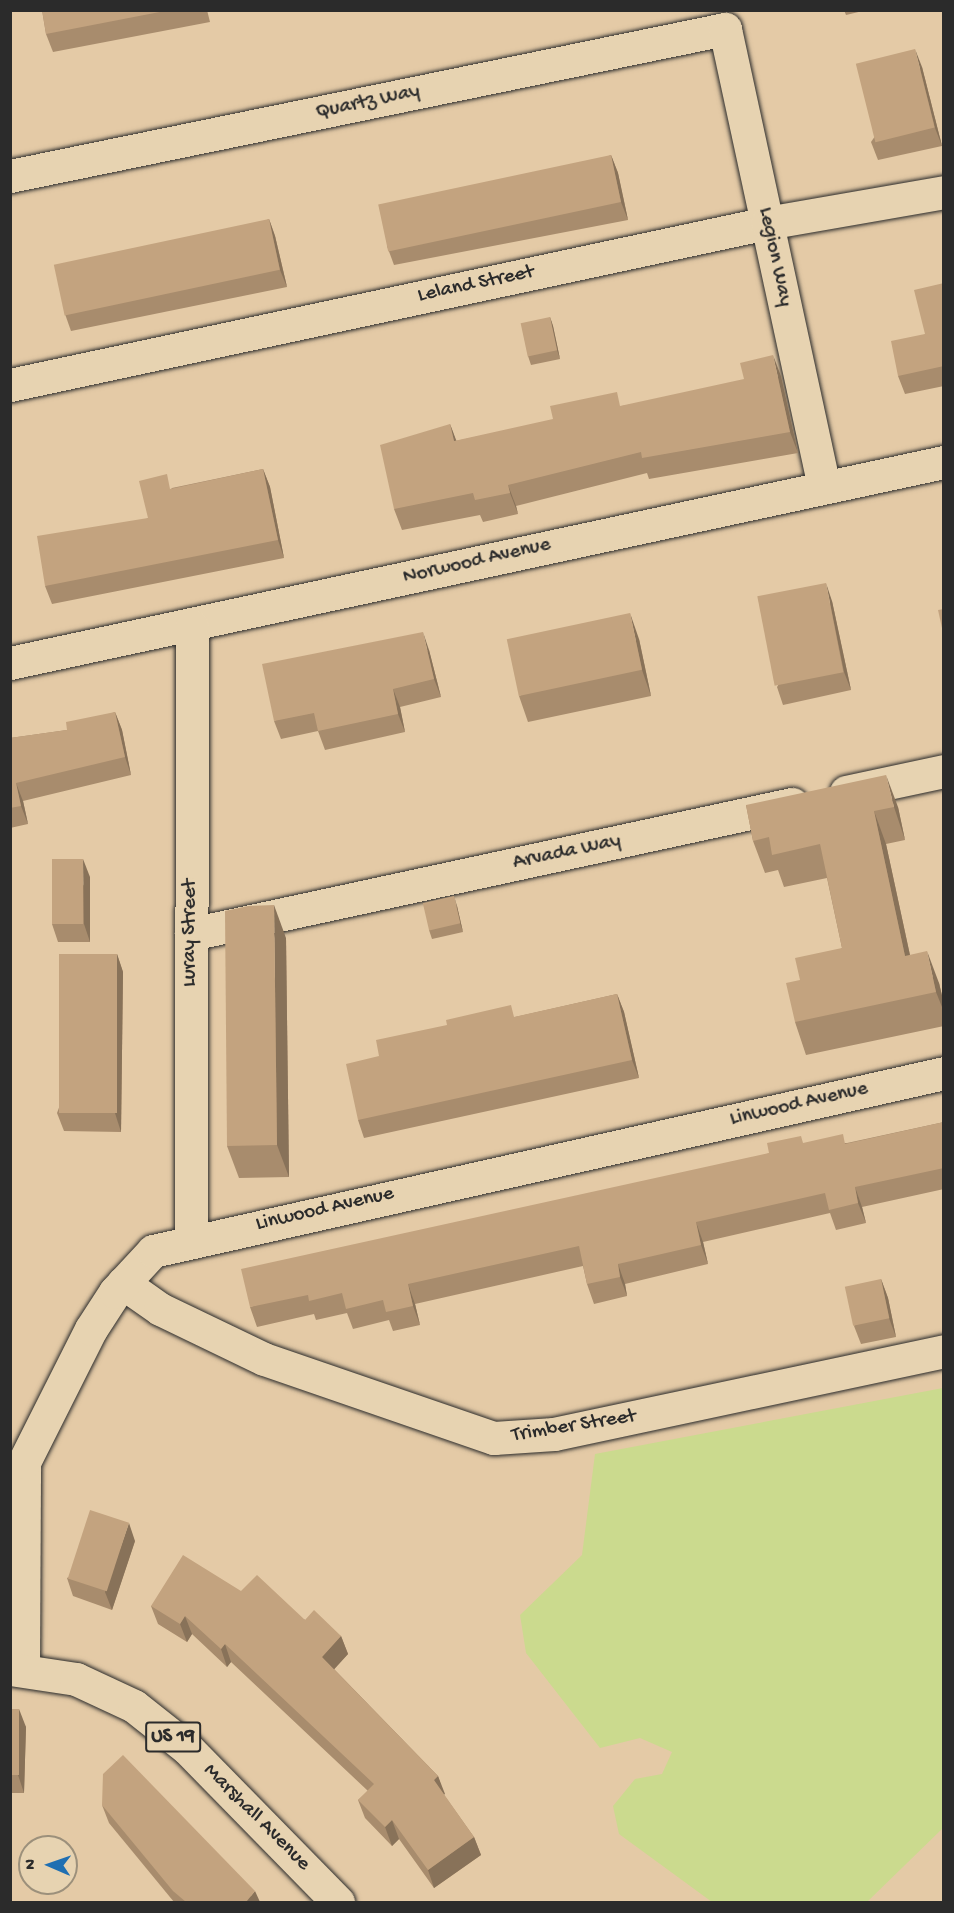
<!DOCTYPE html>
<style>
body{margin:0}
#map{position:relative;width:954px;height:1913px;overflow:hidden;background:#e4caa6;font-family:"Gochi Hand",sans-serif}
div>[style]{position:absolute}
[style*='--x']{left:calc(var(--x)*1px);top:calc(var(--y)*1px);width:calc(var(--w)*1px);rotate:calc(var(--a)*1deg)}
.green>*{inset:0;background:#cbda8e}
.roads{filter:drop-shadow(0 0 2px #2b2b2b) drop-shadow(0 0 2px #2b2b2b)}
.minor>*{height:33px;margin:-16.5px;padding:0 16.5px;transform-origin:16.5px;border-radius:16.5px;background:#e7d3b1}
.major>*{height:33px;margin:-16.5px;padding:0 16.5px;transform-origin:16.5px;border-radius:16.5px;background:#e7d3b1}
.wall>*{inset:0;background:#a88c6d}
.shaded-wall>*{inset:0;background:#887259}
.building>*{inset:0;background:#c3a37f;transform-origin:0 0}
span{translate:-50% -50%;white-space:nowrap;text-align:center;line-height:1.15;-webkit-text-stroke:4.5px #e7d3b1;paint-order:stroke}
.shield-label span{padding:2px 4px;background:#e7d3b1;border:2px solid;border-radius:4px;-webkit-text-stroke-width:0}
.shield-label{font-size:20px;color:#2b2b2b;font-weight:700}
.street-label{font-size:21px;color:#2b2b2b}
.frame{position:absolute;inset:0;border:12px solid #2b2b2b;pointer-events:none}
.north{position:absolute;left:18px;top:1835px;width:60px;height:60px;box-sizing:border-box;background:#e7d3b1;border:2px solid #9c907b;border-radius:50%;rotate:272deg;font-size:16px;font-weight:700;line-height:24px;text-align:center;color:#2b2b2b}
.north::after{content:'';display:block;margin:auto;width:21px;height:27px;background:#1f6fb2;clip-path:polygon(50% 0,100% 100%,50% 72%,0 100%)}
</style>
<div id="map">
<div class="green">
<i style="clip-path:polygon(943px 1388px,943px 1828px,867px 1902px,712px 1902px,619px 1834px,613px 1806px,635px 1779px,662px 1774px,672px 1752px,640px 1738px,600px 1748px,526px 1653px,520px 1615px,582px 1555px,595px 1454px)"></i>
</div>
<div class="roads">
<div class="minor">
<i style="--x:10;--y:176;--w:730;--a:-11.62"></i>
<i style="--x:725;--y:29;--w:467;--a:77.8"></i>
<i style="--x:10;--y:385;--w:774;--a:-12.08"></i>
<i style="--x:767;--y:223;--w:180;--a:-9.9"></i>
<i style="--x:10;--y:663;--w:955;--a:-12.15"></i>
<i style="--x:846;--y:792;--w:100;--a:-12.1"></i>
<i style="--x:191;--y:934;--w:615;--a:-12.21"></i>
<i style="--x:191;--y:1240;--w:614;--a:-89.91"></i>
<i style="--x:123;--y:1283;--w:45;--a:35.1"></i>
<i style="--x:160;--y:1309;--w:115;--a:25.7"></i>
<i style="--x:264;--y:1359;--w:243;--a:19"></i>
<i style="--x:494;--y:1438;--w:60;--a:-3.8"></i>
<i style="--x:554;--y:1434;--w:399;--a:-12"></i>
<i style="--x:23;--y:1669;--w:207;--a:-89.7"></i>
<i style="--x:24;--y:1462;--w:149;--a:-63.3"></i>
<i style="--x:91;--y:1329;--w:44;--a:-57"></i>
<i style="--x:115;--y:1292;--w:56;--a:-47.2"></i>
<i style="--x:153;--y:1251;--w:811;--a:-12.68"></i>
</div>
<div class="major">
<i style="--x:10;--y:1669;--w:67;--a:8.6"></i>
<i style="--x:76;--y:1679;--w:64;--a:25"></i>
<i style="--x:134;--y:1706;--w:68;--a:38.4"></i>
<i style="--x:187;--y:1748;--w:216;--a:45.6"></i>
</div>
</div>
<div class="wall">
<i style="clip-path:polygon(42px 10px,207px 10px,210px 22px,53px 52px,46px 34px)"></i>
<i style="clip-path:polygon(844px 10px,867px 10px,846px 15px)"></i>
<i style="clip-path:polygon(922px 67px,942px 146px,878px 160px,871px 142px)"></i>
<i style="clip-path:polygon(611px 155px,618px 173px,628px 220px,394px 265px,387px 246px)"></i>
<i style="clip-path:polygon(269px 219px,275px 236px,287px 287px,71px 331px,65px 314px)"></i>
<i style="clip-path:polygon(944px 283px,944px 386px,905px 394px,898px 376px,925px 334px)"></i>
<i style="clip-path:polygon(550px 317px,553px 326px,560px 359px,531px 365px,528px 356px)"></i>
<i style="clip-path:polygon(781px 376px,798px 453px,649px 479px,647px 473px,516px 506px,518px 514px,483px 522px,480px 515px,402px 530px,394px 509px,450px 424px,456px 441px,622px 406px)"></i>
<i style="clip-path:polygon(263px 469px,270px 487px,284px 558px,52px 604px,45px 586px,148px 518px,172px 488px)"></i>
<i style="clip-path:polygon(832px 601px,851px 690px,783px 705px,777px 687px)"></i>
<i style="clip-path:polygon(639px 639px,651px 696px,528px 722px,519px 696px)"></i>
<i style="clip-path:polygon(429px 650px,441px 697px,400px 707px,405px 732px,325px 750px,318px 731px,281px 739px,274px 721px)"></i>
<i style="clip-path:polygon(115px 712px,122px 730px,131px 775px,23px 801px,28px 824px,10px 828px,10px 738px,67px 730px)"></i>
<i style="clip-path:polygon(746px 805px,898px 807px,905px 840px,886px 844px,910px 955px,939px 983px,944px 1004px,944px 1026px,806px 1055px,795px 1022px,800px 980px,842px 948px,827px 878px,784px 887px,778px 870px,765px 873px,753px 841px)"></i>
<i style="clip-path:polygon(90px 877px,90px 942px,58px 942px,52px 924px)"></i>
<i style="clip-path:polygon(457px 906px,463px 932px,432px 939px,429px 930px)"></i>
<i style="clip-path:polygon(286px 938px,289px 1177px,239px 1178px,227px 1146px)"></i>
<i style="clip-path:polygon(117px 954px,123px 972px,121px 1132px,64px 1131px,57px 1113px)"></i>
<i style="clip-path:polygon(617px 994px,624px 1012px,639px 1078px,364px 1138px,358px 1120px,515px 1017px)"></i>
<i style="clip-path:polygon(944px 1122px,944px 1189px,862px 1207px,866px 1223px,836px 1230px,830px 1213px,703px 1242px,708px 1264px,625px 1284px,627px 1296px,594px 1304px,587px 1284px,583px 1266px,415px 1304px,420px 1325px,393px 1331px,389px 1320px,353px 1329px,347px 1313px,316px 1320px,314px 1314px,257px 1327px,250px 1307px,804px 1143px,847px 1143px)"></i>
<i style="clip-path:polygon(881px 1279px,888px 1298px,896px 1337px,861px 1344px,854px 1326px)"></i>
<i style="clip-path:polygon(135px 1541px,112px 1610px,73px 1596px,67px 1578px)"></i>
<i style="clip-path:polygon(241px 1591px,341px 1636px,348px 1654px,334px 1669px,438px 1776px,444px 1795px,474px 1837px,481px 1855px,434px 1888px,399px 1839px,392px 1846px,365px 1818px,358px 1800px,368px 1791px,231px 1662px,227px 1667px,192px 1634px,187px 1642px,158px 1624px,151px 1606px)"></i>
<i style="clip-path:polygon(10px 1709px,26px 1727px,24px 1793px,10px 1793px)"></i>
<i style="clip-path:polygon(102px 1805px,260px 1902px,174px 1902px,109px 1823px)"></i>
</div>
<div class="shaded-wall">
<i style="clip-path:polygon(915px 49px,922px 67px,942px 146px,935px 128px)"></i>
<i style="clip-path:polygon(611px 155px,618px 173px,628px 220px,621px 202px)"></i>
<i style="clip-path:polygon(269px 219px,275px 236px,287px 287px,280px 270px)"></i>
<i style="clip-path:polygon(550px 317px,553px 326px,560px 359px,557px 350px)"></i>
<i style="clip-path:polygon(773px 355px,781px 376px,798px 453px,790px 432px)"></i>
<i style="clip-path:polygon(450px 424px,458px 445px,454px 441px)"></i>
<i style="clip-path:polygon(263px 469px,270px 487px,284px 558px,278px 540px)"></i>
<i style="clip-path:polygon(508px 485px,516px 506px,518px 514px,510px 493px)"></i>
<i style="clip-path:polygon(826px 583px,832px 601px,851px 690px,844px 672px)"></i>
<i style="clip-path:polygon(630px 613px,639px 639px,651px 696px,642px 670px)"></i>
<i style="clip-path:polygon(423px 632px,429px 650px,441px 697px,434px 679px)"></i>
<i style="clip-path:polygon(393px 689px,400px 707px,405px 732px,398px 714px)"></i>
<i style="clip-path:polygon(115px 712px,122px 730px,131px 775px,125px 757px)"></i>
<i style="clip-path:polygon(886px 775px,898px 807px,905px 840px,894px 807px)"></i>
<i style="clip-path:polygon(16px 783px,23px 801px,28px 824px,21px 806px)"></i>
<i style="clip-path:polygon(874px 811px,886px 844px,917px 988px,905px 956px)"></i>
<i style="clip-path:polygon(83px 859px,90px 877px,90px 942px,84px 924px)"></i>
<i style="clip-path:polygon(454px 896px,457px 906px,463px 932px,460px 923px)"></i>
<i style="clip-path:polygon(274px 905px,286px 938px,289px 1177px,277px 1145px)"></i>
<i style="clip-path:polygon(927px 951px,939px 983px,944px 1004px,944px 1012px,936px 992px)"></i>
<i style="clip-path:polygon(117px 954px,123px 972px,121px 1132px,115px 1113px)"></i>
<i style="clip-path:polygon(617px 994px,624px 1012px,639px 1078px,632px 1060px)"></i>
<i style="clip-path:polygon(855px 1187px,862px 1207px,866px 1223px,858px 1203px)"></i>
<i style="clip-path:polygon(696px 1222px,703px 1242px,708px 1264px,701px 1245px)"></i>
<i style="clip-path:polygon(618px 1264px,625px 1284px,627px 1296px,620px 1277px)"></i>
<i style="clip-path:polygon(881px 1279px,888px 1298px,896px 1337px,889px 1318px)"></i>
<i style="clip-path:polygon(408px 1284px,415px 1304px,420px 1325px,413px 1306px)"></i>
<i style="clip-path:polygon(129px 1523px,135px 1541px,112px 1610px,105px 1592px)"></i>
<i style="clip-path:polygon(185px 1616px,192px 1634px,187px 1642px,180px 1624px)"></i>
<i style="clip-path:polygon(341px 1636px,348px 1654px,329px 1675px,322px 1657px)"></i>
<i style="clip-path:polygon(225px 1644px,231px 1662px,227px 1667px,221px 1649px)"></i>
<i style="clip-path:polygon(19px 1709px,26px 1727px,24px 1793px,18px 1775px)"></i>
<i style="clip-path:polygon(438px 1776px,445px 1794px,440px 1798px,434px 1780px)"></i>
<i style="clip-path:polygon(392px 1820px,399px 1839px,392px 1846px,385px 1827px)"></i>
<i style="clip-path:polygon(474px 1837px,481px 1855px,434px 1888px,428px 1870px)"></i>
<i style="clip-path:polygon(255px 1891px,260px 1902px,246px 1902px)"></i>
</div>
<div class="building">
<i style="clip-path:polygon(42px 10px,170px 10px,46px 34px)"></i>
<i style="left:915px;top:49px;width:81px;height:61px;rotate:76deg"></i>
<i style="left:611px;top:155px;width:48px;height:238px;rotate:78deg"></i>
<i style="left:269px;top:219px;width:52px;height:220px;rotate:78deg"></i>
<i style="clip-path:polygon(944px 283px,944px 366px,898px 376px,891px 341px,925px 334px,914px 290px)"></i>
<i style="left:550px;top:317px;width:34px;height:30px;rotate:78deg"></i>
<i style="clip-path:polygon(773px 355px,790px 432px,642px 458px,641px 452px,508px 485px,510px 493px,475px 500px,473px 493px,394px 509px,380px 445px,450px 424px,454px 441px,553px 419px,550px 406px,617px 392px,620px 406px,744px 379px,740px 363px)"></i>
<i style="clip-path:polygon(263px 469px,278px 540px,45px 586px,37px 536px,148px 518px,139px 481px,167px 474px,170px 489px)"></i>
<i style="left:826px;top:583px;width:91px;height:70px;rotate:79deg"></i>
<i style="clip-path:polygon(944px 609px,944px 637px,938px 610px)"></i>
<i style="left:630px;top:613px;width:58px;height:126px;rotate:78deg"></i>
<i style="clip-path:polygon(423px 632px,434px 679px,393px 689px,398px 714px,318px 731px,314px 713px,274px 721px,262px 664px)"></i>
<i style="clip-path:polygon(115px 712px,125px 757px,16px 783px,21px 806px,10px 808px,10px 738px,67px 730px,66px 722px)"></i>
<i style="clip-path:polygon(886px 775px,894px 807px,874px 811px,905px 956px,927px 951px,936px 992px,795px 1022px,786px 983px,800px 980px,795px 958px,842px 948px,820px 844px,772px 855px,769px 837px,753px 841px,746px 805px)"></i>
<i style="left:52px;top:859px;width:31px;height:65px"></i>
<i style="left:454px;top:896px;width:28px;height:32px;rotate:77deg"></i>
<i style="clip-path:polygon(274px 905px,277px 1145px,227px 1146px,225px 911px,248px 906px)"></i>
<i style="left:59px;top:954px;width:58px;height:159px"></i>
<i style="clip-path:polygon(617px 994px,632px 1060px,358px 1120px,346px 1064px,379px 1056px,376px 1040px,447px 1025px,446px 1020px,511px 1005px,514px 1017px)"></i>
<i style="clip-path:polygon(944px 1122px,944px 1168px,855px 1187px,858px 1203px,829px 1210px,825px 1193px,696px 1222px,701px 1245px,618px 1264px,620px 1277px,587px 1284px,579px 1246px,408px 1284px,413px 1306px,386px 1312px,383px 1300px,346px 1309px,342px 1293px,309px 1301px,308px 1295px,250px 1307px,241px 1269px,769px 1153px,767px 1143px,801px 1136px,803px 1143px,843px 1134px,845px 1144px)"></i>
<i style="left:881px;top:1279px;width:40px;height:37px;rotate:78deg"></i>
<i style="left:90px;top:1510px;width:41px;height:72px;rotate:18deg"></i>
<i style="clip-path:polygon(183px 1555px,241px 1591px,257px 1575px,305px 1620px,314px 1610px,341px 1636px,322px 1657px,438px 1776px,434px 1780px,474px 1837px,428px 1870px,392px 1820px,385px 1827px,358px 1800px,374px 1784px,225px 1644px,221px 1649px,185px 1616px,180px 1624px,151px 1606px)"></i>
<i style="left:10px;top:1709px;width:9px;height:66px"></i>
<i style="clip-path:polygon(123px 1755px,255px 1891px,246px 1902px,186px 1902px,173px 1891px,102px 1805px,103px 1774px)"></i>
</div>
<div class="shield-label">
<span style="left:173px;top:1737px">US 19</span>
</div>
<div class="street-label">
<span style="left:368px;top:103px;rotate:-12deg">Quartz Way</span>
<span style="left:774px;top:257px;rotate:78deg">Legion Way</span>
<span style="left:476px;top:285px;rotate:-12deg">Leland Street</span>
<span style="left:477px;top:562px;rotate:-13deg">Norwood Avenue</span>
<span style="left:567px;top:853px;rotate:-12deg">Arvada Way</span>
<span style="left:191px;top:933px;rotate:-90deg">Luray Street</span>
<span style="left:799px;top:1105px;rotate:-13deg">Linwood Avenue</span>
<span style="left:325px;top:1210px;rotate:-13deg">Linwood Avenue</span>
<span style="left:574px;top:1427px;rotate:-9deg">Trimber Street</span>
<span style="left:256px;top:1818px;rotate:45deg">Marshall Avenue</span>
</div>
<div class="frame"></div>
<div class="north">N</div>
</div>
